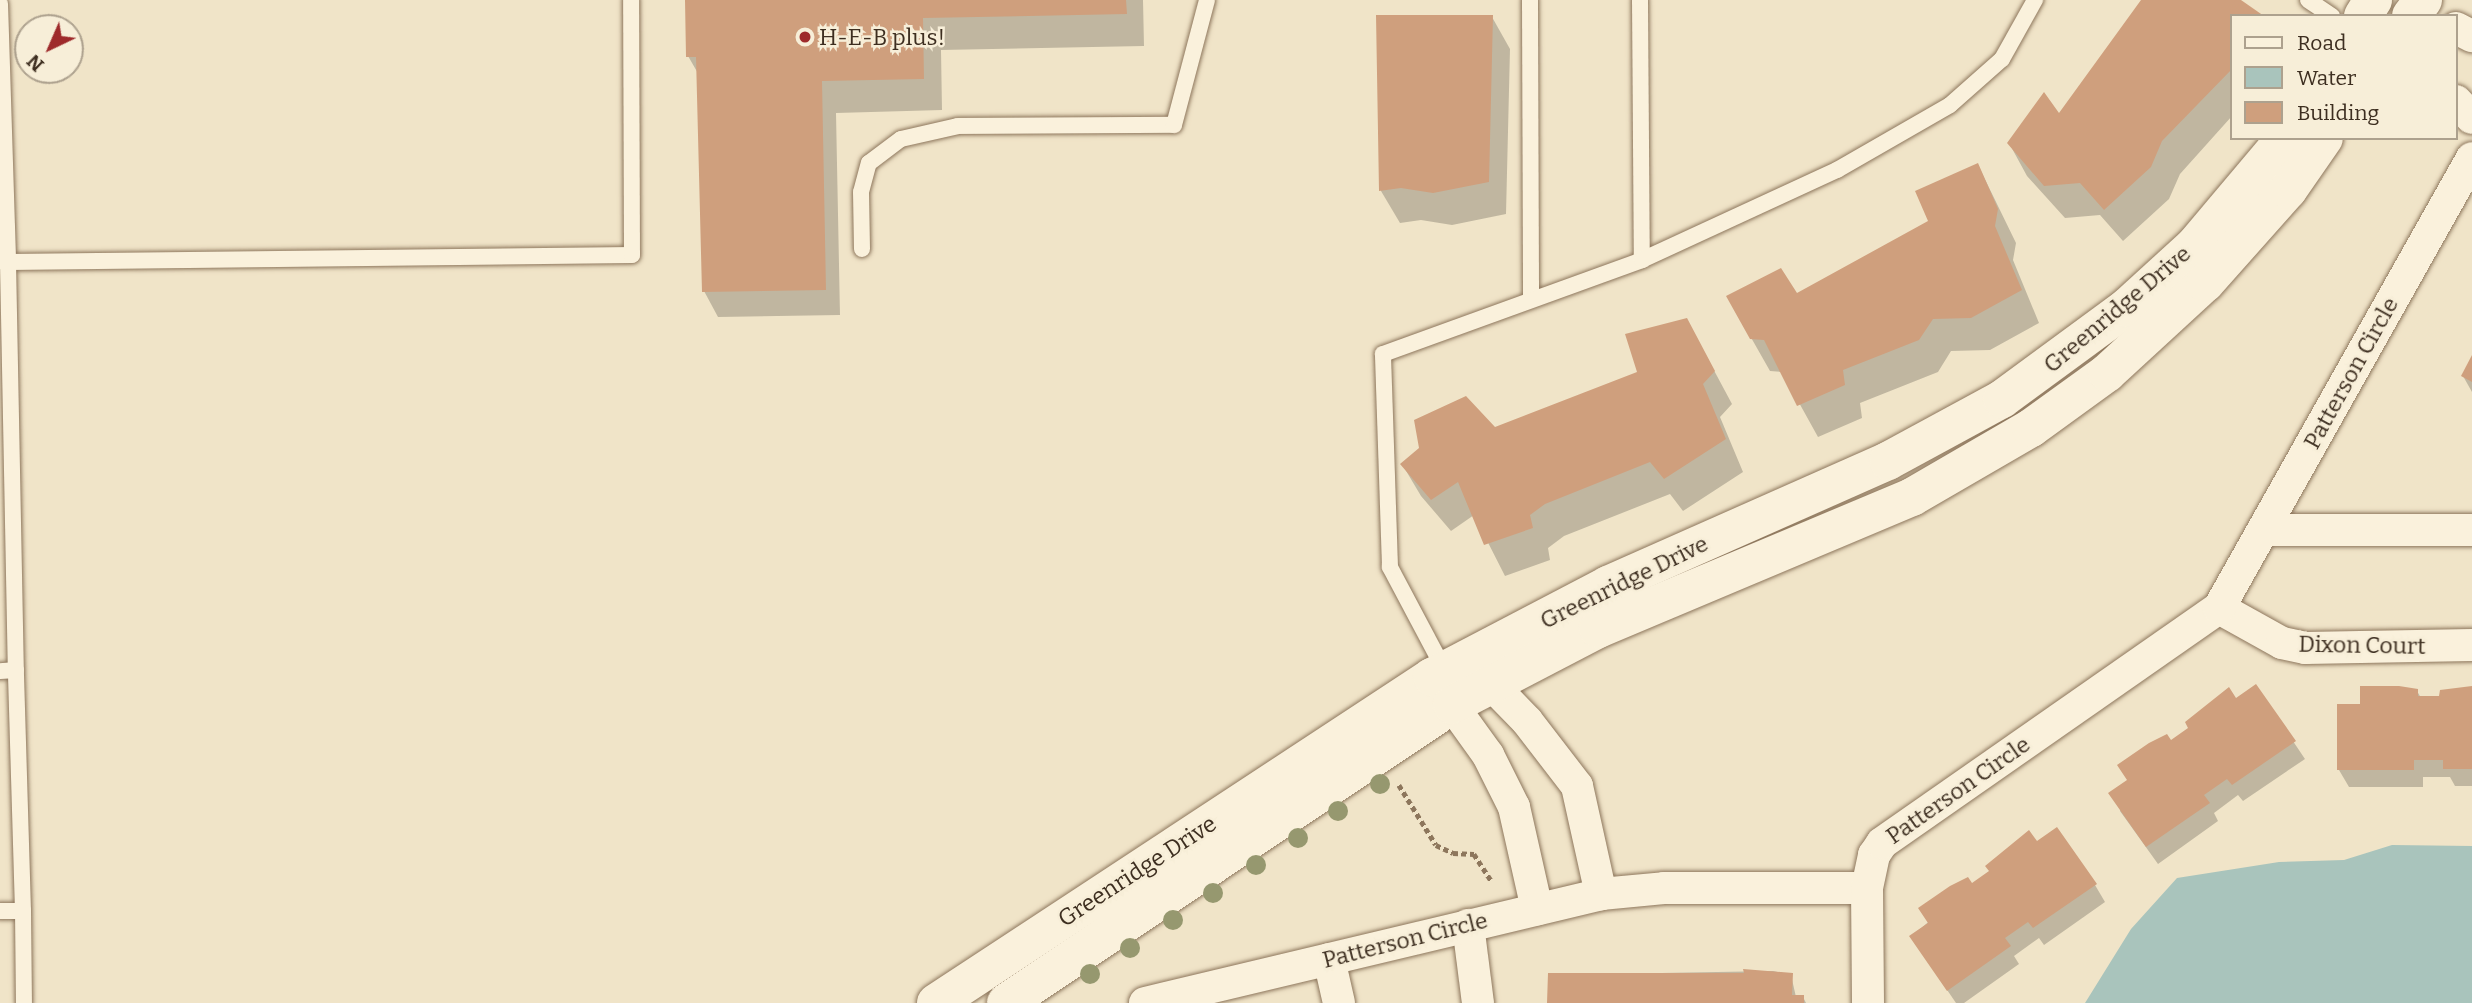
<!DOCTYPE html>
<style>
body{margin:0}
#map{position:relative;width:2472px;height:1003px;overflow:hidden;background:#f0e4c8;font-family:Bitter,serif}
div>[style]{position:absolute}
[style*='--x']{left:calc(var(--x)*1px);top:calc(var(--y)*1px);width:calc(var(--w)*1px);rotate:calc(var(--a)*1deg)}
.water>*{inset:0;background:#a9c4bc}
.shadow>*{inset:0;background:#0003}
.building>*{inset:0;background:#cf9f7d}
.path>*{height:4.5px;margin-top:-2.25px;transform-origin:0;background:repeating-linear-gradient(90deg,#8d765c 0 5px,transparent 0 8.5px)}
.roads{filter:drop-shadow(0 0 2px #8d765c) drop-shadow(0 0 2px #8d765c)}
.lane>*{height:16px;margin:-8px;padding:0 8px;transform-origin:8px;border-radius:8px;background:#faf1dc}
.street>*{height:32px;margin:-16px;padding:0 16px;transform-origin:16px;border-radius:16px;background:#faf1dc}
.secondary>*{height:38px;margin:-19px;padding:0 19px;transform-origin:19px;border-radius:19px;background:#faf1dc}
.trees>*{width:20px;height:20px;margin:-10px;border-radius:50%;background:#96986f}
.dots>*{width:19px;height:19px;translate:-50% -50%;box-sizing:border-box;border:4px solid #f7eed8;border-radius:50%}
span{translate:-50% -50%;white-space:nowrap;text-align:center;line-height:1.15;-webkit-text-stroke:5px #f7eed8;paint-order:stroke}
.poi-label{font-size:23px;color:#3d2e20}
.left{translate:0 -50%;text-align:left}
.street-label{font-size:23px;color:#3d2e20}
.legend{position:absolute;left:2230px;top:14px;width:228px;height:126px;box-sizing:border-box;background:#f7eed8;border:2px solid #ada18e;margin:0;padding:9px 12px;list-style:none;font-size:21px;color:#3d2e20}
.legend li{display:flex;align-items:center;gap:14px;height:35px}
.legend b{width:35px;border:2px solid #ada18e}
.north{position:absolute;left:14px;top:14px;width:70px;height:70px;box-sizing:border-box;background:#f7eed8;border:2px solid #ada18e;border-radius:50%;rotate:224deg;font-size:19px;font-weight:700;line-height:28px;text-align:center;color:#3d2e20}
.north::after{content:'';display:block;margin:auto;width:24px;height:32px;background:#9e2a2b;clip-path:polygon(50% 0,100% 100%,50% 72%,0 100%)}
</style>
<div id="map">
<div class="water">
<i style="clip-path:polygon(2392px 845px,2472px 846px,2472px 1003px,2085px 1003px,2131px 929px,2177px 878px,2279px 862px,2344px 860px)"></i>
</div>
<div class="shadow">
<i style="clip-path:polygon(686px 0,1143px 0,1144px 46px,941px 50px,942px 110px,836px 113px,840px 315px,718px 317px,704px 291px,699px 75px,688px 56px)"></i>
<i style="clip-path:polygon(2143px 0,2238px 0,2232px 16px,2232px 116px,2180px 174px,2169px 199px,2123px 241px,2100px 215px,2065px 218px,2027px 176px,2009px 143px,2059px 116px)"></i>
<i style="clip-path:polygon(1378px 17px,1492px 17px,1510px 49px,1506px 214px,1452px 225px,1421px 220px,1400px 223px,1381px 191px)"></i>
<i style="clip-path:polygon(1978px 165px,2016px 243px,2013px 260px,2039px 323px,1990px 350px,1951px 351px,1938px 372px,1860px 403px,1862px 418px,1818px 437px,1782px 372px,1770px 371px,1728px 297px,1796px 296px,1930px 222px)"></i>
<i style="clip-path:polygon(1687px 320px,1732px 404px,1720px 417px,1743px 472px,1683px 511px,1670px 494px,1564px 536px,1548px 548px,1550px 560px,1505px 576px,1474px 515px,1451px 531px,1421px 496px,1402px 464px,1639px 373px)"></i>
<i style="clip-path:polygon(2472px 358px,2472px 392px,2463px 376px)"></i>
<i style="clip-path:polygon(2256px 686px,2305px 759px,2243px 801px,2238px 795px,2214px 813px,2218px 821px,2158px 864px,2120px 811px,2128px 781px,2170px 742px)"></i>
<i style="clip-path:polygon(2472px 689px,2472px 786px,2455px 786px,2450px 777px,2423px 777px,2423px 787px,2349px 787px,2339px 770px,2361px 706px,2417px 691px,2421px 698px,2441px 698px)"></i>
<i style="clip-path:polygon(2037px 843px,2095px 885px,2105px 902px,2044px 945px,2039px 938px,2014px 956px,2019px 964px,1964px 1003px,1956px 1003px,1911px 937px,1971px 885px)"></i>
<i style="clip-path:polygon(1773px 971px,1791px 975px,1796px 997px,1803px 997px,1806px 1003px,1549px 1003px,1549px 975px)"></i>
</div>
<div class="building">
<i style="clip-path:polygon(685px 0,1126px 0,1127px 14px,923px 18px,924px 79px,822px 81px,826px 290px,702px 292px,696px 57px,686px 57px)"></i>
<i style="clip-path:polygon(2141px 0,2241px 0,2264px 16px,2232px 16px,2232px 69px,2162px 141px,2151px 167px,2104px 210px,2080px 183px,2044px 186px,2007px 143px,2044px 92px,2059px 113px)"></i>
<i style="clip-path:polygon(1376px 15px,1493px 15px,1489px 182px,1433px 193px,1401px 188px,1379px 191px)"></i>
<i style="clip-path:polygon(1978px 163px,1998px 209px,1995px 226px,2022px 290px,1971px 318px,1933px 319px,1919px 340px,1843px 370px,1845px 385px,1797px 406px,1764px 340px,1750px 339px,1726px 296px,1781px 268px,1797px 293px,1928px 221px,1915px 191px)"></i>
<i style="clip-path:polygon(1687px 318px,1715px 371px,1703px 384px,1726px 439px,1664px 479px,1650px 462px,1545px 504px,1530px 515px,1533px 528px,1484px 545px,1458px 482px,1431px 500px,1400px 464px,1419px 448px,1414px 420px,1466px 396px,1495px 427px,1637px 372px,1625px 334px)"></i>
<i style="clip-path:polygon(2472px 355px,2472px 382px,2461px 376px)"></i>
<i style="clip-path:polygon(2256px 684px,2296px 741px,2232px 785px,2227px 779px,2204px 795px,2210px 803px,2146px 847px,2108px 793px,2127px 780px,2117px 765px,2149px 743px,2167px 734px,2171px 740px,2188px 728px,2185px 722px,2229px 687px,2236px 698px)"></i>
<i style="clip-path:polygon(2360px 686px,2399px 686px,2418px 689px,2418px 696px,2439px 696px,2440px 690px,2472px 686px,2472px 769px,2443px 769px,2443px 760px,2414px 760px,2414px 770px,2337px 770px,2337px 704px,2360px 704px)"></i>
<i style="clip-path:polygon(2057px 827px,2097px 884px,2033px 928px,2028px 922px,2005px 938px,2011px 946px,1947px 991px,1909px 936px,1928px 923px,1918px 908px,1950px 886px,1968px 877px,1972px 883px,1989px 871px,1985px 866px,2029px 830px,2037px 841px)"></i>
<i style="clip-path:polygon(1743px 969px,1793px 973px,1792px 995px,1804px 995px,1804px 1003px,1547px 1003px,1548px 973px,1744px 973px)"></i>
</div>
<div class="path">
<i style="--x:1399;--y:785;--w:70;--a:58.3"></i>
<i style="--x:1436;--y:845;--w:19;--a:25"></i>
<i style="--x:1453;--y:853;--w:21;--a:3"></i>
<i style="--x:1474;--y:854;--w:33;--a:57"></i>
</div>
<div class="roads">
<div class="lane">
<i style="--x:1530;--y:0;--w:299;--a:89.8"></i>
<i style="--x:1640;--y:0;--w:260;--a:89.6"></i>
<i style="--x:2308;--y:0;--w:29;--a:34"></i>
<i style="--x:0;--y:4;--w:258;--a:88.2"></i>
<i style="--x:8;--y:262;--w:624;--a:-0.64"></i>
<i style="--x:632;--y:255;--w:255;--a:-90.2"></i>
<i style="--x:862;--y:249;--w:57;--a:-91"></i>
<i style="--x:861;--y:192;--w:30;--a:-75"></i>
<i style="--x:869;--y:163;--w:40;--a:-37"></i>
<i style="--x:901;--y:139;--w:58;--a:-12.8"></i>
<i style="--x:958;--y:126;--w:216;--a:-0.3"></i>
<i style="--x:1174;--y:125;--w:129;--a:-75.2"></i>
<i style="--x:0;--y:261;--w:8;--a:7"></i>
<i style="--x:8;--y:262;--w:408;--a:88.9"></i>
<i style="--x:16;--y:670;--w:16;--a:176"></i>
<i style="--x:1445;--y:671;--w:118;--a:-117.9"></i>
<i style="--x:1390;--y:567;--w:213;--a:-91.9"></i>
<i style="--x:1383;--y:354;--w:276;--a:-19.9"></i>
<i style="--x:1642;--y:260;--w:215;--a:-24.8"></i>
<i style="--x:1837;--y:170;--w:130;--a:-29.9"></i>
<i style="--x:1950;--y:105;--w:69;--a:-41.5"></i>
<i style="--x:2002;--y:59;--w:68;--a:-60.8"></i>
<i style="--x:0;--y:911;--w:23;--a:0"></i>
<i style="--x:23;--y:911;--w:241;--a:-91.7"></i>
<i style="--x:23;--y:911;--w:92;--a:89.4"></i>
</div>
<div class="street">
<i style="--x:2456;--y:28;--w:18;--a:27"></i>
<i style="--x:2456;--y:101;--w:23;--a:47"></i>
<i style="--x:2263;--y:530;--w:209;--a:0"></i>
<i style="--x:2219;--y:608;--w:72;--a:29.1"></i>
<i style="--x:2282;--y:643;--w:24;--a:12"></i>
<i style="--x:2305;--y:648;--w:167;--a:-1"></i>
<i style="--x:1493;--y:686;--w:49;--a:45.8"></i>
<i style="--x:1527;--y:721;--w:82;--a:52.4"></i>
<i style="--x:1577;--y:786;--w:111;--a:77.5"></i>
<i style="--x:1452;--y:705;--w:62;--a:54.2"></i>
<i style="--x:1488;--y:755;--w:58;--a:63.4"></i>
<i style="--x:1514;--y:807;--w:105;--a:77.3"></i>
<i style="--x:1468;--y:925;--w:79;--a:82.7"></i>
<i style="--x:1329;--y:959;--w:45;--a:77.2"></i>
<i style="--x:1145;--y:1003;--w:469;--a:-13.4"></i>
<i style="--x:1601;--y:894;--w:63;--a:-5.4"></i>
<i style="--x:1664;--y:888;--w:203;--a:0"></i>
<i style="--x:1868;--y:1003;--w:115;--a:-90.5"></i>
<i style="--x:1867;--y:888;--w:34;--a:-78"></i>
<i style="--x:1874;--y:855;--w:14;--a:-56"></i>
<i style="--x:1882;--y:843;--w:411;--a:-34.9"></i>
<i style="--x:2219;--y:608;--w:516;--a:-60.65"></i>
</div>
<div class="secondary">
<i style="--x:2363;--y:16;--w:19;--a:-58"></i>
<i style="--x:2411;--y:16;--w:20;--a:-53"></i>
<i style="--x:936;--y:1003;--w:594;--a:-33.32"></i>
<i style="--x:1432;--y:677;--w:199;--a:-27.6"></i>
<i style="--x:1608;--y:585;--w:306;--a:-23.9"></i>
<i style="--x:1888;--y:461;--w:130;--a:-28.5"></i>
<i style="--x:2002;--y:399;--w:154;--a:-36.3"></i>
<i style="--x:2126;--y:308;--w:93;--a:-42.4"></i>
<i style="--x:2195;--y:245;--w:140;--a:-49.9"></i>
<i style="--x:1006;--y:1003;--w:536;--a:-33.75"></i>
<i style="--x:1452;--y:705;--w:165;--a:-27.5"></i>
<i style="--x:1598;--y:629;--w:341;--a:-22.8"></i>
<i style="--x:1912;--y:497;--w:138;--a:-30.1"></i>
<i style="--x:2031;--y:428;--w:94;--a:-35.9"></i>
<i style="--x:2107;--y:373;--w:133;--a:-42.6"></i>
<i style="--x:2205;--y:283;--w:125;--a:-48.3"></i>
<i style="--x:2288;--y:190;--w:63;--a:-55.3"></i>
</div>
</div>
<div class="trees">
<i style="left:1380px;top:784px"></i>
<i style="left:1338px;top:811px"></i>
<i style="left:1298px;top:838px"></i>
<i style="left:1256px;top:865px"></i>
<i style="left:1213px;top:893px"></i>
<i style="left:1173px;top:920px"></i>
<i style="left:1130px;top:948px"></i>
<i style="left:1090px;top:974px"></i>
</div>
<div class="dots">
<i style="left:805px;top:37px;background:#9e2a2b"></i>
</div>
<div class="poi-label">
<span class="left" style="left:819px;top:37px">H-E-B plus!</span>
</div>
<div class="street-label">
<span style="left:2117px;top:309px;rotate:-40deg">Greenridge Drive</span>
<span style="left:2351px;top:373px;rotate:-61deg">Patterson Circle</span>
<span style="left:1624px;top:582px;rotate:-26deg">Greenridge Drive</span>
<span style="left:2362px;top:645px;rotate:1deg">Dixon Court</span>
<span style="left:1958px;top:790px;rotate:-35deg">Patterson Circle</span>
<span style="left:1137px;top:871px;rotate:-33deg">Greenridge Drive</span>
<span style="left:1405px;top:940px;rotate:-14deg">Patterson Circle</span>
</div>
<ul class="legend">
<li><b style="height:9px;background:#faf1dc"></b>Road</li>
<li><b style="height:19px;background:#a9c4bc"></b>Water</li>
<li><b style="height:19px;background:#cf9f7d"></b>Building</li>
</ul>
<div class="north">N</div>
</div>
